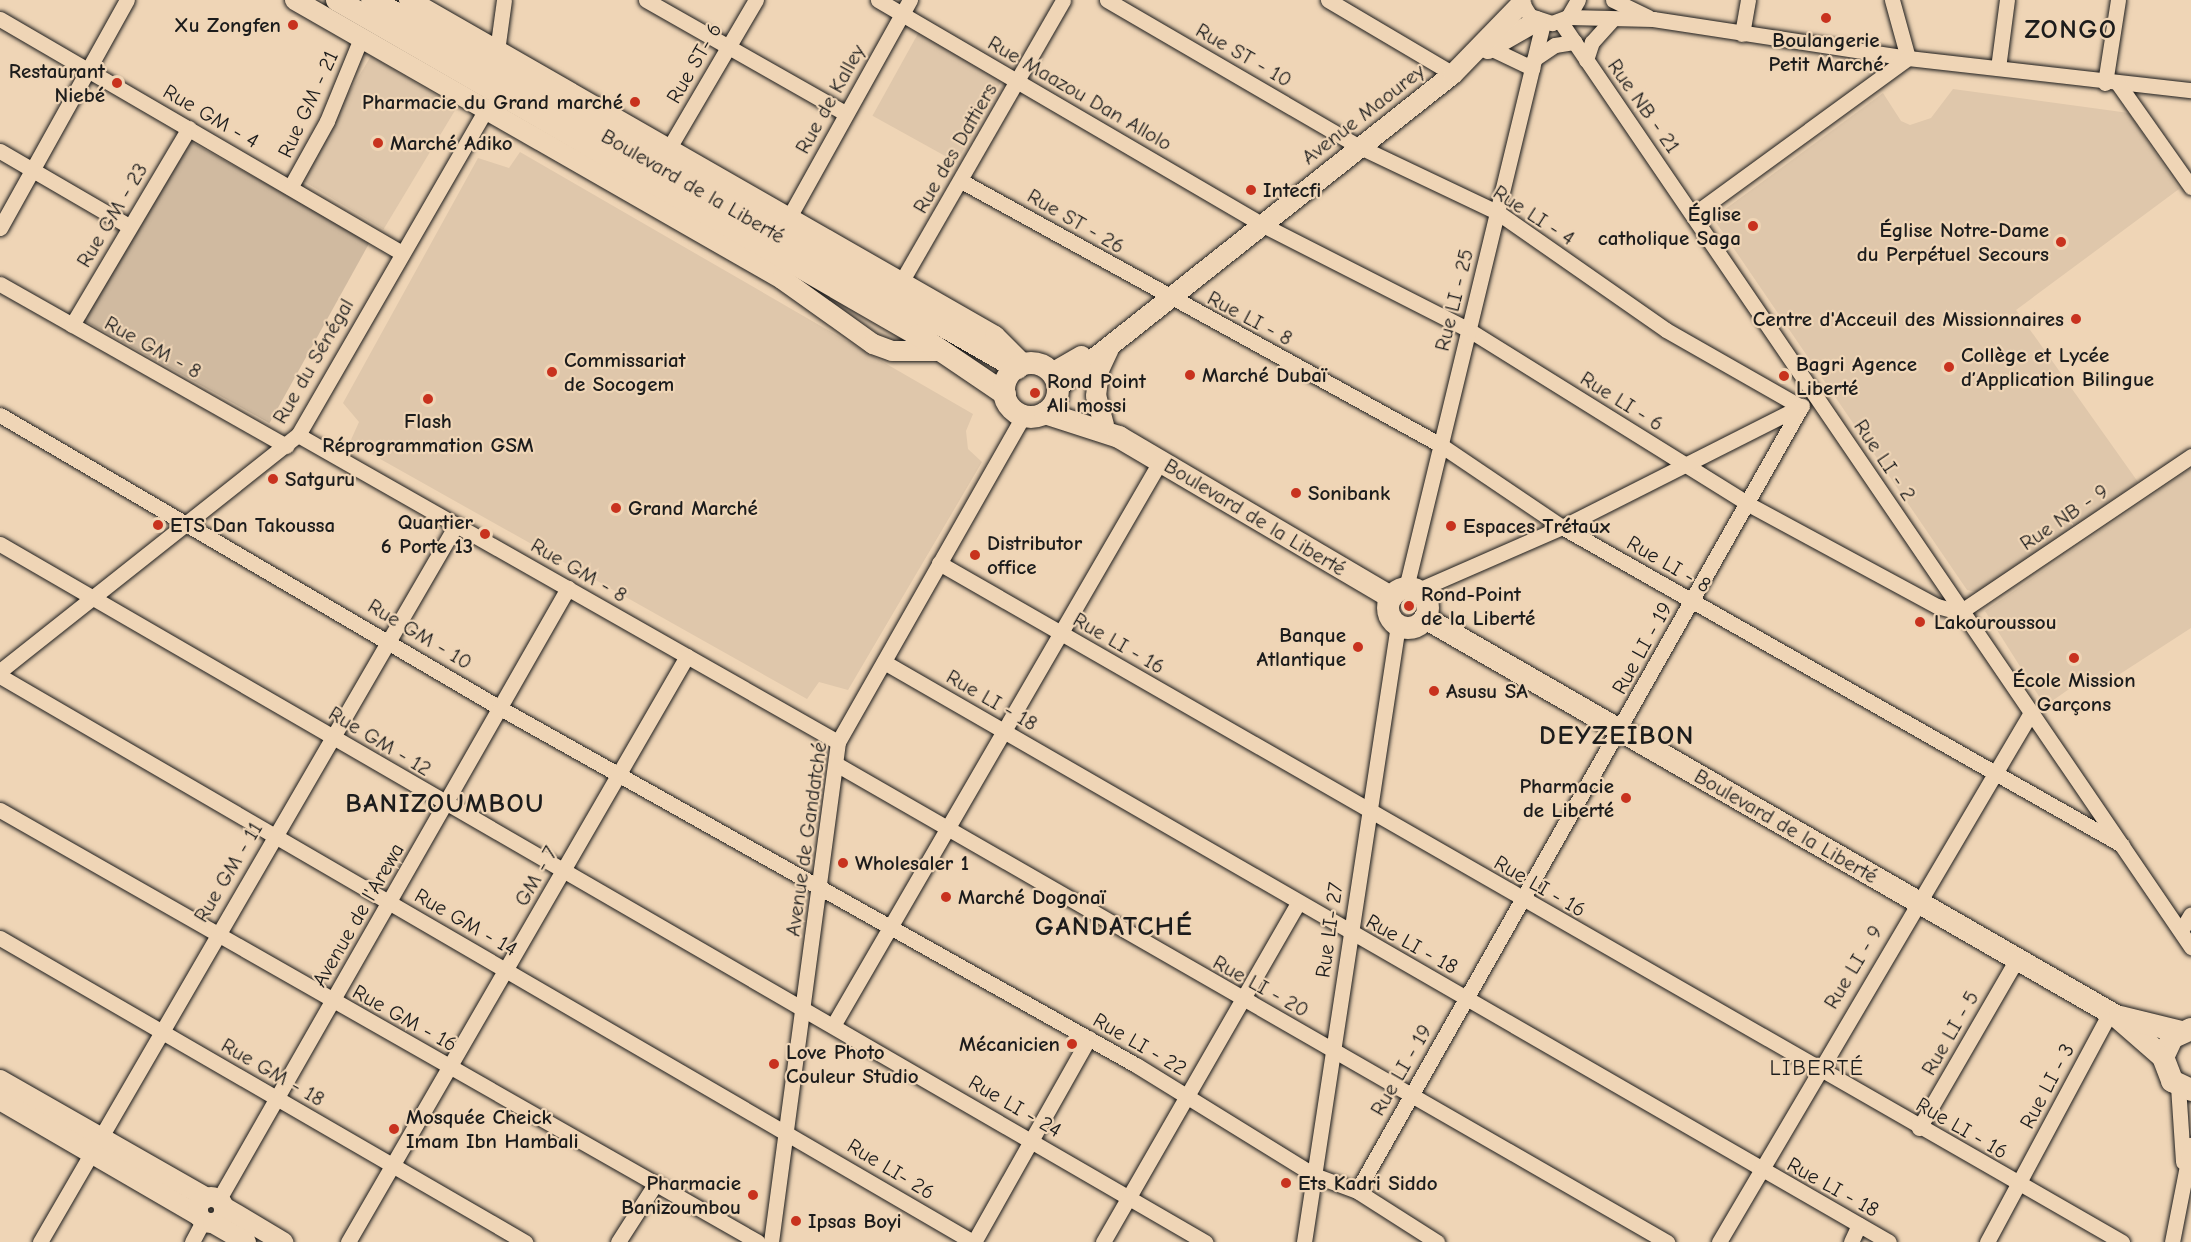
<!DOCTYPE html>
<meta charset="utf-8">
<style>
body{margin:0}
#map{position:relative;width:2191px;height:1242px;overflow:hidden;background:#efd5b6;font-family:"Comic Neue",sans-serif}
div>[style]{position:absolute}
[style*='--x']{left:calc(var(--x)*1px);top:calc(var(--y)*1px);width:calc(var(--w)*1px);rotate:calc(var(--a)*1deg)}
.built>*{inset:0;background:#dfc7ab;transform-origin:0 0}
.green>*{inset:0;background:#d0baa0;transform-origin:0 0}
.roads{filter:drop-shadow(0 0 2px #1c1c1c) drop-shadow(0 0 2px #1c1c1c)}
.minor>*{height:15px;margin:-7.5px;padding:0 7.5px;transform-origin:7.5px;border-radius:7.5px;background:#efd5b6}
.major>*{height:20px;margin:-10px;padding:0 10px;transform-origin:10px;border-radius:10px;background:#efd5b6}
.major>.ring{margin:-10px;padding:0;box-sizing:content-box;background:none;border:20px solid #efd5b6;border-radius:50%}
.highway>*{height:22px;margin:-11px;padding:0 11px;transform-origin:11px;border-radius:11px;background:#efd5b6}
.highway>.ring{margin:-11px;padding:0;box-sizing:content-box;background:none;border:22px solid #efd5b6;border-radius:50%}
.dots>*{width:16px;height:16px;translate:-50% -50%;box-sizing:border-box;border:3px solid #efd5b6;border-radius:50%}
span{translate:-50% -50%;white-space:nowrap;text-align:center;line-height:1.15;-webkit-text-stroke:4.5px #efd5b6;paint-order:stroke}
.poi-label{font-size:21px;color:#1c1c1c;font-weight:700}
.right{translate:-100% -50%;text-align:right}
.left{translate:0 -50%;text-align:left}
.street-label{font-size:21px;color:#1c1c1c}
.neighbourhood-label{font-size:22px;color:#1c1c1c;letter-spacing:1.5px}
.district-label{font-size:27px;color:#1c1c1c;font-weight:700;letter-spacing:1.5px}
</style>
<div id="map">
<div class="built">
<i style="left:920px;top:30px;width:96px;height:98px;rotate:29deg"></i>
<i style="left:371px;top:56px;width:100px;height:142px;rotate:31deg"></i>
<i style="clip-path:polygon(1953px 89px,2129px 113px,2179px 189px,2016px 310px,2138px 482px,1982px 593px,1967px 590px,1713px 218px,1883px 93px,1901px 121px,1910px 125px,1931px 118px)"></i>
<i style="clip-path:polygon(520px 152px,973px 414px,966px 431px,968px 449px,982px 462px,848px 690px,819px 682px,807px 699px,350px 442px,359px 422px,343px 403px,478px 158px,509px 168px)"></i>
<i style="clip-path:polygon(2191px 468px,2191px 628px,2106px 683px,2089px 675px,2045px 706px,1985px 611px)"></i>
</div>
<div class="green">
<i style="left:184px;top:138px;width:213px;height:208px;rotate:29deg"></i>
</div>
<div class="roads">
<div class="minor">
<i style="--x:646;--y:0;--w:229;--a:29.6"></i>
<i style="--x:878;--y:0;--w:444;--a:30.3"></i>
<i style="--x:1261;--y:224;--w:233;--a:27"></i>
<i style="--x:1469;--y:330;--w:331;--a:31.9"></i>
<i style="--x:1750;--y:505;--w:213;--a:28.4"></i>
<i style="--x:1937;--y:606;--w:24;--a:15"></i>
<i style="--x:1960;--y:612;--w:279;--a:-34"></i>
<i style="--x:1107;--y:0;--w:293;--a:30.2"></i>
<i style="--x:1360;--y:147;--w:152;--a:25.4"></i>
<i style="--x:1497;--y:212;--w:206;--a:34.9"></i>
<i style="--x:1666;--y:330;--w:155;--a:29.7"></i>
<i style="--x:1801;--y:407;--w:901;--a:119.52"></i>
<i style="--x:1328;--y:0;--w:145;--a:30.6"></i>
<i style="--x:1520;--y:0;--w:19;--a:58"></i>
<i style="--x:1530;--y:16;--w:23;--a:18"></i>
<i style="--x:1552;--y:23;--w:17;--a:-21"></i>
<i style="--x:1568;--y:17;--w:20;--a:-60"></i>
<i style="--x:1613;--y:0;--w:39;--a:26"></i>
<i style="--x:1892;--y:0;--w:60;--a:74.6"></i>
<i style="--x:1568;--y:17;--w:85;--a:1.3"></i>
<i style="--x:1653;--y:19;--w:258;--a:8.7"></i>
<i style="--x:1908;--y:58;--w:285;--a:6.5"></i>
<i style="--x:0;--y:19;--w:464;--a:30.2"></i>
<i style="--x:1560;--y:21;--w:1121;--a:55.73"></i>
<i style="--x:1742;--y:34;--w:35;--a:-80"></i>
<i style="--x:1490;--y:48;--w:47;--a:25.5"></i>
<i style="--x:497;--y:51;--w:51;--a:-82.2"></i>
<i style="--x:1534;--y:59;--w:25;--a:-34"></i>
<i style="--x:1555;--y:45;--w:20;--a:-9"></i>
<i style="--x:1586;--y:60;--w:19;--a:-72"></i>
<i style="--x:1592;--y:42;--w:31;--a:-48"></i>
<i style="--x:1998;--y:68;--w:69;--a:-82.5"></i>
<i style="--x:2105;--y:83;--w:84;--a:-81.1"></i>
<i style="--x:2119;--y:85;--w:125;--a:54.8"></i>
<i style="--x:669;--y:148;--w:172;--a:-59.6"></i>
<i style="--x:0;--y:151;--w:149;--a:30.2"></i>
<i style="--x:963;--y:182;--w:543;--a:28.83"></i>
<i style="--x:1439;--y:444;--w:148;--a:34"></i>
<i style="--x:1562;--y:527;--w:644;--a:29.59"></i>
<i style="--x:291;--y:186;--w:74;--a:-61"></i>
<i style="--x:327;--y:121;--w:90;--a:-67.7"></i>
<i style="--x:1694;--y:214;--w:265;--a:-36.1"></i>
<i style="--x:788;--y:219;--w:251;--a:-60.9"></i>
<i style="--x:0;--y:228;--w:261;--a:-60.9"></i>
<i style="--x:0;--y:284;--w:329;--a:29.5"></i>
<i style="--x:900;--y:284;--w:327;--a:-60.1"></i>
<i style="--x:72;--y:325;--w:229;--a:-59.3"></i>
<i style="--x:0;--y:415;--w:580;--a:30.37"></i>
<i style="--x:500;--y:708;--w:729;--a:29.31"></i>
<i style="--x:1136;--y:1065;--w:209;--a:31.7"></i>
<i style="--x:1314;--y:1175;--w:46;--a:20.4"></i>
<i style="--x:1357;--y:1191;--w:95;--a:32.5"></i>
<i style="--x:298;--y:435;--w:621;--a:29.62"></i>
<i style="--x:0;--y:544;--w:1393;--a:30.08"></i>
<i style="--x:939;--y:563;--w:1364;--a:29.85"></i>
<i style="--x:1406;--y:588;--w:581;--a:-76.37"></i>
<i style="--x:1418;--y:590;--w:157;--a:-23.6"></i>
<i style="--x:1562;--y:527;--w:269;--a:-26.8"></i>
<i style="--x:884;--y:662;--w:1160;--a:29.99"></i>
<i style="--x:0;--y:671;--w:380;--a:-38.4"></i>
<i style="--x:298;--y:435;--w:379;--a:-60"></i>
<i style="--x:0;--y:676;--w:1126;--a:30.19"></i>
<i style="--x:836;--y:764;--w:959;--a:29.91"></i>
<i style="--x:0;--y:810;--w:872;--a:29.68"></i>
<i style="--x:2182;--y:929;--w:17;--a:-59"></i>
<i style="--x:0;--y:938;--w:607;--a:30.07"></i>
<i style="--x:834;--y:1024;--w:652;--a:-59.9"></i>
<i style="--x:2178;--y:1086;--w:76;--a:86.2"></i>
<i style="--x:1919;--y:1128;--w:195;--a:-59.9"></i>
<i style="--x:219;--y:1199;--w:704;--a:-60.27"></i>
<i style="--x:40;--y:1242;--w:829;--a:-59.88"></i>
<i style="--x:192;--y:1242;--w:24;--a:-62"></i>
<i style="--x:348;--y:1242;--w:677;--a:-59.95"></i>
<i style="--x:618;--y:1242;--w:67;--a:-57.3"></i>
<i style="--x:771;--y:1242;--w:504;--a:-82.37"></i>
<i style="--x:838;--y:742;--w:375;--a:-60.4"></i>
<i style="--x:974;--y:1242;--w:234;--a:-60.6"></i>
<i style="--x:1103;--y:1242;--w:390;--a:-60.1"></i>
<i style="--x:1304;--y:1242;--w:624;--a:-81.34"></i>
<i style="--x:1719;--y:1242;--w:611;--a:-59.49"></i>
<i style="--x:1851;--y:1242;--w:19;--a:-65"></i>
<i style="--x:1987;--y:1242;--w:260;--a:-61.8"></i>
<i style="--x:2172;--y:1242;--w:99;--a:-78.9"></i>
</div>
<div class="major">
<i style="--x:295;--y:0;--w:561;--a:29.81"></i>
<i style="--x:782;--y:279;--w:112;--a:35.5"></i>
<i style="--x:873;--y:344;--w:20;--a:20"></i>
<i style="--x:892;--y:351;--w:50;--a:0"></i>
<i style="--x:409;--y:0;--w:675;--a:29.83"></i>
<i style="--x:995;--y:336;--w:41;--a:45"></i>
<i style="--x:1488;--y:49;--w:56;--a:-29.7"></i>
<i style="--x:1052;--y:373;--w:34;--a:-30"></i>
<i style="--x:1058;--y:387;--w:504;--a:-38.39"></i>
<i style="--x:1453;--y:74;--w:98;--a:-45.8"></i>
<i style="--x:1104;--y:425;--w:30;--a:-105"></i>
<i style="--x:1096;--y:396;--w:26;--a:-83"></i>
<i style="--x:1099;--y:370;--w:23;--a:-65"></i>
<i style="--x:0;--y:1080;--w:238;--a:29.7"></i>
<i style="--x:0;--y:1100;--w:230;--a:30.2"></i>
<i class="ring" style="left:198px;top:1197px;width:6px;height:6px"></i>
<i style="--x:224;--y:1207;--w:69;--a:30.7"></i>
<i style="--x:213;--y:1223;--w:38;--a:30"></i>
</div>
<div class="highway">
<i style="--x:337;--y:0;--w:671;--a:29.97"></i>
<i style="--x:918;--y:335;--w:105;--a:34.1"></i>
<i style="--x:372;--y:0;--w:743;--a:29.71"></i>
<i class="ring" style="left:1004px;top:363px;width:32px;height:32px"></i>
<i style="--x:1045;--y:413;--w:78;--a:18"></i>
<i style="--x:1119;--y:437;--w:316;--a:30.5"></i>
<i class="ring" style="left:1388px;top:588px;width:18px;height:18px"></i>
<i style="--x:1425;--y:618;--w:797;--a:29.94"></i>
<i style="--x:2116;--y:1016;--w:62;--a:41.1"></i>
<i style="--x:2120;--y:1017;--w:63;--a:13.8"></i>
<i style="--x:2191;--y:1029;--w:21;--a:155"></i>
<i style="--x:2172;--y:1038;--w:21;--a:115"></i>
<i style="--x:2163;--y:1057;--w:26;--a:69"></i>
<i style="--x:2172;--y:1081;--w:21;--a:25"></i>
</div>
</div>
<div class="dots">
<i style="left:1826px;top:18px;background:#c8321e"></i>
<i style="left:293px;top:25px;background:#c8321e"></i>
<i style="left:117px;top:83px;background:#c8321e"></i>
<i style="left:635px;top:102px;background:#c8321e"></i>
<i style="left:378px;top:143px;background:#c8321e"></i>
<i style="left:1251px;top:190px;background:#c8321e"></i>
<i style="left:1753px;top:226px;background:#c8321e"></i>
<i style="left:2061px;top:242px;background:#c8321e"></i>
<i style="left:2076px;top:319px;background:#c8321e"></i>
<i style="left:1949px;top:367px;background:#c8321e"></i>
<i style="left:552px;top:372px;background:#c8321e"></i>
<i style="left:1190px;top:375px;background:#c8321e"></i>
<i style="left:1784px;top:376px;background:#c8321e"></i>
<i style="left:1035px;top:393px;background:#c8321e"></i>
<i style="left:428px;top:399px;background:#c8321e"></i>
<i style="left:273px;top:479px;background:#c8321e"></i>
<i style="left:1296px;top:493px;background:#c8321e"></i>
<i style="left:616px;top:508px;background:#c8321e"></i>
<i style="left:158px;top:525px;background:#c8321e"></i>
<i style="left:1451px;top:526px;background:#c8321e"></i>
<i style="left:485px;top:534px;background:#c8321e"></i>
<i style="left:975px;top:555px;background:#c8321e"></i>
<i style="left:1409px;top:606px;background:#c8321e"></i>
<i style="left:1920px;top:622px;background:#c8321e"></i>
<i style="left:1358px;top:647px;background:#c8321e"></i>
<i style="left:2074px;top:658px;background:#c8321e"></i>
<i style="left:1434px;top:691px;background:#c8321e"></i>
<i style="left:1626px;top:798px;background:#c8321e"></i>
<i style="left:843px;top:863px;background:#c8321e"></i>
<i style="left:946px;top:897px;background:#c8321e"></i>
<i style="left:1072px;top:1044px;background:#c8321e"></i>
<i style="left:774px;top:1064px;background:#c8321e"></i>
<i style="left:394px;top:1129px;background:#c8321e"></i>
<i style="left:1286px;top:1183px;background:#c8321e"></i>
<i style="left:753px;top:1195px;background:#c8321e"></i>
<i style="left:796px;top:1221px;background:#c8321e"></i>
</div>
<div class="poi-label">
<span class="right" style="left:281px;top:25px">Xu Zongfen</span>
<span style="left:1826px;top:52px">Boulangerie<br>Petit Marché</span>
<span class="right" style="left:105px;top:83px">Restaurant<br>Niebé</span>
<span class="right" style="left:623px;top:102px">Pharmacie du Grand marché</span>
<span class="left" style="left:390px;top:143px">Marché Adiko</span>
<span class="left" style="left:1263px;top:190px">Intecfi</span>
<span class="right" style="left:1741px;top:226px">Église<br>catholique Saga</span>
<span class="right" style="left:2049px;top:242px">Église Notre-Dame<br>du Perpétuel Secours</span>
<span class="right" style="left:2064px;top:319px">Centre d'Acceuil des Missionnaires</span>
<span class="left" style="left:1961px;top:367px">Collège et Lycée<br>d’Application Bilingue</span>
<span class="left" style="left:564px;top:372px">Commissariat<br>de Socogem</span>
<span class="left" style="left:1796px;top:376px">Bagri Agence<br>Liberté</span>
<span class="left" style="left:1202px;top:375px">Marché Dubaï</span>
<span class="left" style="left:1047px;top:393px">Rond Point<br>Ali mossi</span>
<span style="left:428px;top:433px">Flash<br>Réprogrammation GSM</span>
<span class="left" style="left:285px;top:479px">Satguru</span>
<span class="left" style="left:1308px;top:493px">Sonibank</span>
<span class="left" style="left:628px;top:508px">Grand Marché</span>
<span class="right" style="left:473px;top:534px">Quartier<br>6 Porte 13</span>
<span class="left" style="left:170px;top:525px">ETS Dan Takoussa</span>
<span class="left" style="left:1463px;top:526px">Espaces Trétaux</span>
<span class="left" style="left:987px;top:555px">Distributor<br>office</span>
<span class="left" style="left:1421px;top:606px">Rond-Point<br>de la Liberté</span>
<span class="left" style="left:1934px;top:622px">Lakouroussou</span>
<span class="right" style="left:1346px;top:647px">Banque<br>Atlantique</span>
<span style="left:2074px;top:692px">École Mission<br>Garçons</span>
<span class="left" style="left:1446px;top:691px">Asusu SA</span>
<span class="right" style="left:1614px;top:798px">Pharmacie<br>de Liberté</span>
<span class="left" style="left:855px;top:863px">Wholesaler 1</span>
<span class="left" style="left:958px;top:897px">Marché Dogonaï</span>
<span class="right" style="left:1060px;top:1044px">Mécanicien</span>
<span class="left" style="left:786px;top:1064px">Love Photo<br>Couleur Studio</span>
<span class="left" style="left:406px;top:1129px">Mosquée Cheick<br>Imam Ibn Hambali</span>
<span class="right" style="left:741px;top:1195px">Pharmacie<br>Banizoumbou</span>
<span class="left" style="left:1298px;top:1183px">Ets Kadri Siddo</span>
<span class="left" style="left:808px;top:1221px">Ipsas Boyi</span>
</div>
<div class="street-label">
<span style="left:1244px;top:55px;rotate:30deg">Rue ST - 10</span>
<span style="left:694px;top:63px;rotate:-60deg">Rue ST- 6</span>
<span style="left:1080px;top:93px;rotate:30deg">Rue Maazou Dan Allolo</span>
<span style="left:830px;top:99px;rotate:-61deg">Rue de Kalley</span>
<span style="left:308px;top:104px;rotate:-65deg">Rue GM - 21</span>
<span style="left:1644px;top:106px;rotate:55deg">Rue NB - 21</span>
<span style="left:1363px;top:114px;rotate:-38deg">Avenue Maourey</span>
<span style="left:211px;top:116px;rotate:30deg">Rue GM - 4</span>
<span style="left:955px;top:148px;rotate:-60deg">Rue des Dattiers</span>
<span style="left:693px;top:186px;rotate:30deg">Boulevard de la Liberté</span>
<span style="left:112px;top:215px;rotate:-59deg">Rue GM - 23</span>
<span style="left:1534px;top:215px;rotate:33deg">Rue LI - 4</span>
<span style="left:1076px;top:221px;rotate:30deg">Rue ST - 26</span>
<span style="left:1454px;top:300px;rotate:-76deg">Rue LI - 25</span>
<span style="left:1250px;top:318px;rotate:28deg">Rue LI - 8</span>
<span style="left:153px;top:347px;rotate:29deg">Rue GM - 8</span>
<span style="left:313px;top:361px;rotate:-60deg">Rue du Sénégal</span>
<span style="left:1622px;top:401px;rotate:32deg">Rue LI - 6</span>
<span style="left:1885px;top:460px;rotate:56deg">Rue LI - 2</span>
<span style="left:1255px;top:517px;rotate:31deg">Boulevard de la Liberté</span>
<span style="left:2064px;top:517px;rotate:-34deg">Rue NB - 9</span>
<span style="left:1669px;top:564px;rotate:30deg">Rue LI - 8</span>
<span style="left:579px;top:570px;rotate:30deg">Rue GM - 8</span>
<span style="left:420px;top:634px;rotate:31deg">Rue GM - 10</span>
<span style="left:1119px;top:643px;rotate:30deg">Rue LI - 16</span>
<span style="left:1642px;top:648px;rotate:-61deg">Rue LI - 19</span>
<span style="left:992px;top:700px;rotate:30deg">Rue LI - 18</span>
<span style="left:380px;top:741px;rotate:31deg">Rue GM - 12</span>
<span style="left:1786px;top:826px;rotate:30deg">Boulevard de la Liberté</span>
<span style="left:806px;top:839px;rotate:-82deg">Avenue de Gandatché</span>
<span style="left:228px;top:872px;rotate:-59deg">Rue GM - 11</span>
<span style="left:536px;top:876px;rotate:-60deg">GM - 7</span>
<span style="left:1540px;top:886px;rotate:30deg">Rue LI - 16</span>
<span style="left:358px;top:915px;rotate:-60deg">Avenue de l'Arewa</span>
<span style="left:466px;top:922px;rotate:30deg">Rue GM - 14</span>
<span style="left:1329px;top:930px;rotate:-82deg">Rue LI- 27</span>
<span style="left:1412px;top:944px;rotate:29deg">Rue LI - 18</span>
<span style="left:1853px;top:967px;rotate:-59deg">Rue LI - 9</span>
<span style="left:1261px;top:986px;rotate:29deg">Rue LI - 20</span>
<span style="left:405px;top:1018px;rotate:29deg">Rue GM - 16</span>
<span style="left:1950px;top:1033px;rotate:-60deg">Rue LI - 5</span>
<span style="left:1140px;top:1044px;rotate:30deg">Rue LI - 22</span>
<span style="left:1401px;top:1070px;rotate:-60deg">Rue LI - 19</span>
<span style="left:273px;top:1072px;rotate:30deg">Rue GM - 18</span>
<span style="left:2047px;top:1086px;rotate:-62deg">Rue LI - 3</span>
<span style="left:1015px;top:1106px;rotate:30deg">Rue LI - 24</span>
<span style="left:1962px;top:1128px;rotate:30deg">Rue LI - 16</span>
<span style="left:891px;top:1169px;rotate:31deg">Rue LI- 26</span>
<span style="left:1833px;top:1187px;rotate:29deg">Rue LI - 18</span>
</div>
<div class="neighbourhood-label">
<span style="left:1817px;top:1069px">LIBERTÉ</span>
</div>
<div class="district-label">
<span style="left:2071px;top:30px">ZONGO</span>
<span style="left:1617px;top:736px">DEYZEIBON</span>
<span style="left:445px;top:804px">BANIZOUMBOU</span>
<span style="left:1114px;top:927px">GANDATCHÉ</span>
</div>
</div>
